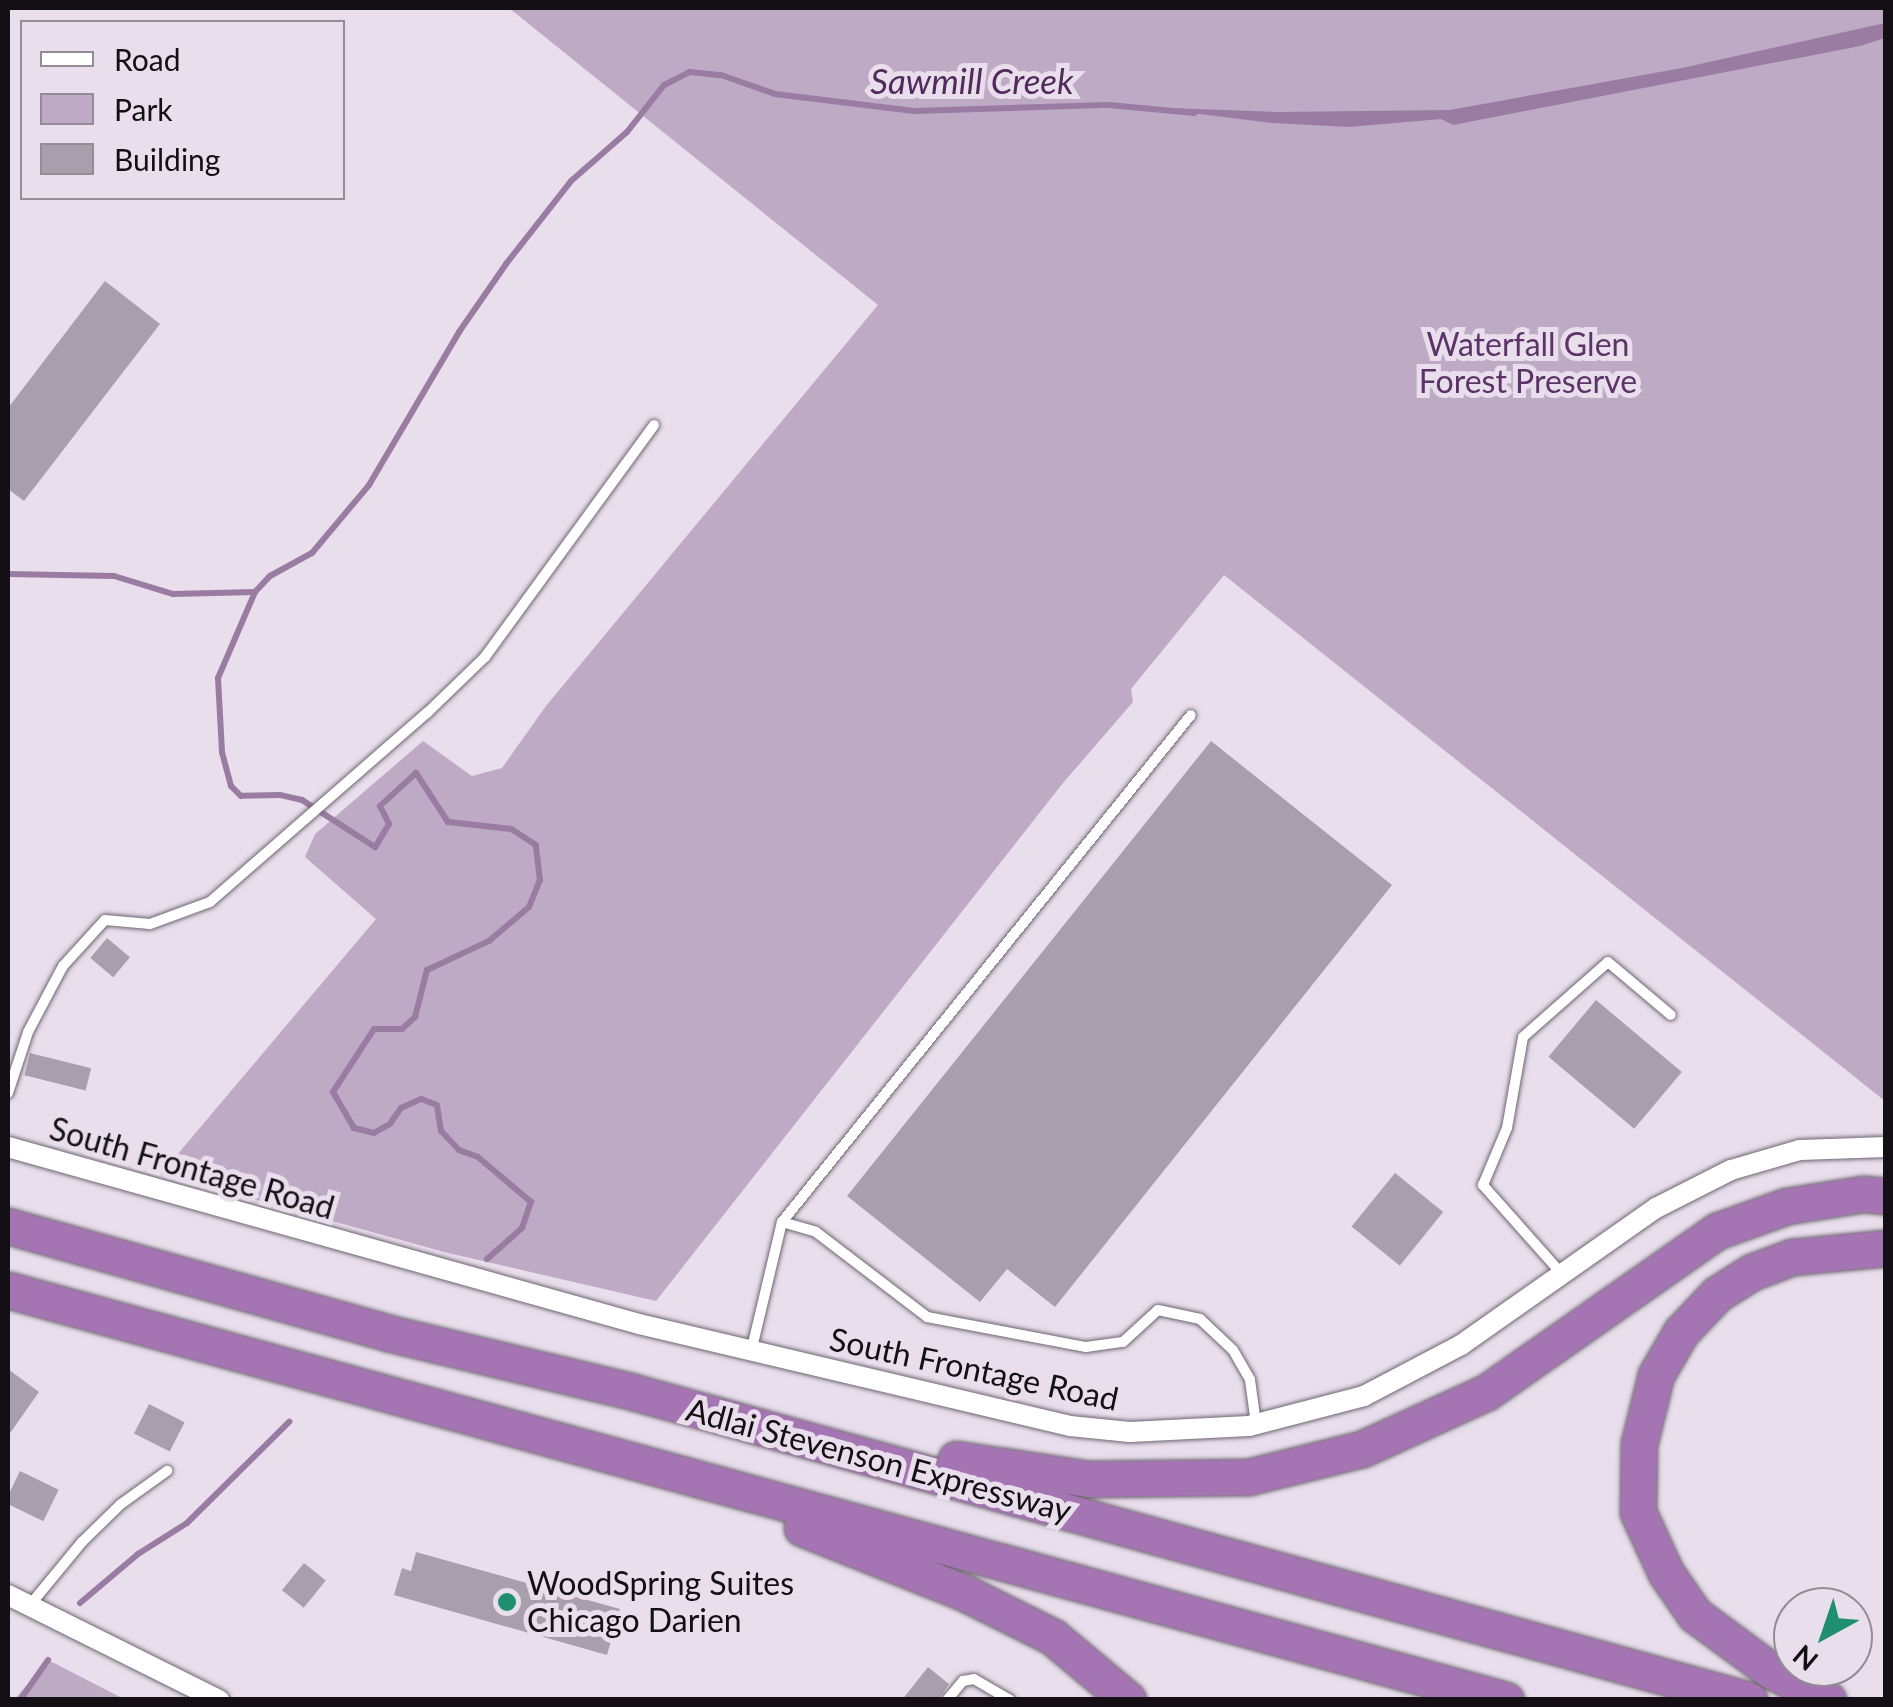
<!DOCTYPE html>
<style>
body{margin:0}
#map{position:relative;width:1893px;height:1707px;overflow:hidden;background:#e9deec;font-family:Lato,sans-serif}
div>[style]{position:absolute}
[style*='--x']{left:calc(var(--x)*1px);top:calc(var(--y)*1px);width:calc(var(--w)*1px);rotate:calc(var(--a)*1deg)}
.green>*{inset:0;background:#beaac4}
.water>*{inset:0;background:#9a7ca2}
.stream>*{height:6px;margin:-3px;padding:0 3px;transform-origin:3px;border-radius:3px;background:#9a7ca2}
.building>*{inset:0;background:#a99fac;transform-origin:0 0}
.roads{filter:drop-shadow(0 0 2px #6f6672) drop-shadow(0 0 2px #6f6672)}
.lane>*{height:10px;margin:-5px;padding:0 5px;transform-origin:5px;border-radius:5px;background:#fff}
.street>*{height:20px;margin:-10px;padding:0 10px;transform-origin:10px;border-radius:10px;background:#fff}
.highway>*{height:35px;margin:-17.5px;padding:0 17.5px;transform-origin:17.5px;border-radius:17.5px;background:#a475b2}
.dots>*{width:28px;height:28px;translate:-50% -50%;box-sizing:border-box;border:5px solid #e9deec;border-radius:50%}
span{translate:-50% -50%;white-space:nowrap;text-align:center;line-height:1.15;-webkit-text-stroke:10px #e9deec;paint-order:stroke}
.park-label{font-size:32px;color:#5b3367}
.street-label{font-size:32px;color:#130f14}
.poi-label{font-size:32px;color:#130f14}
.left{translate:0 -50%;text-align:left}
.water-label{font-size:35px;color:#522a5d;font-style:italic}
.frame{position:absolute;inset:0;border:10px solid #130f14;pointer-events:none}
.legend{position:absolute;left:20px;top:20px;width:325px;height:180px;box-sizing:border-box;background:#e9deec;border:2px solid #938b96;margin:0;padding:12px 18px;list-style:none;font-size:30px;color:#130f14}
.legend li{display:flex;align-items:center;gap:20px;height:50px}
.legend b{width:50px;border:2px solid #938b96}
.north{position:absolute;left:1773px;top:1587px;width:100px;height:100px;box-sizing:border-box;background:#e9deec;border:2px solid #938b96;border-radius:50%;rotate:220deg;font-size:28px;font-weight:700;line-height:40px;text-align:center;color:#130f14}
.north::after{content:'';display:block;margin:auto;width:35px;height:45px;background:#208f6f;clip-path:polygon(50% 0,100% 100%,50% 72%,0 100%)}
</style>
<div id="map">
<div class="green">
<i style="clip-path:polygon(509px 8px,1885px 8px,1885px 1101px,1224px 575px,1131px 689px,1133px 702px,1063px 783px,656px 1301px,448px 1253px,161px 1174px,376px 919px,305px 857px,315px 834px,423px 741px,472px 776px,502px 768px,546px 706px,878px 305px)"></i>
<i style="clip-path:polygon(48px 1660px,124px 1699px,15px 1699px)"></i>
</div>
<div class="water">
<i style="clip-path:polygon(1885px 23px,1885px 38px,1860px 46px,1453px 125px,1441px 119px,1349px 127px,1273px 123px,1143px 107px,1277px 112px,1450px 110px,1682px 68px)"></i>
</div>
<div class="stream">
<i style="--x:8;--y:574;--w:106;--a:1.1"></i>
<i style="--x:114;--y:576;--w:62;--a:17"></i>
<i style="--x:173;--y:594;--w:82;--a:-1.4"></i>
<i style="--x:487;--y:1259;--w:47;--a:-41.5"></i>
<i style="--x:522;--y:1228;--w:28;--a:-71"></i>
<i style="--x:531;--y:1202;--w:70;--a:-139.7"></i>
<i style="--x:478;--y:1157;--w:20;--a:-160"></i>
<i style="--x:459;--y:1150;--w:26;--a:-133"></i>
<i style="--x:441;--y:1131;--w:26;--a:-99"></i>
<i style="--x:437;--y:1105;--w:17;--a:-159"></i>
<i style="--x:421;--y:1099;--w:22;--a:156"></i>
<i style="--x:401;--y:1108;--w:19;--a:125"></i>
<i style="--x:390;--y:1124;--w:18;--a:151"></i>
<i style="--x:374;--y:1133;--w:21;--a:-166"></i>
<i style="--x:354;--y:1128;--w:42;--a:-120.3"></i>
<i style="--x:333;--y:1092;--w:75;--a:-56.9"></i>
<i style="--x:374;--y:1029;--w:28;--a:0"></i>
<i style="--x:402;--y:1029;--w:18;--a:-43"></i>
<i style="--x:415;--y:1017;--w:49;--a:-75.7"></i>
<i style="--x:427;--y:970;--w:68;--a:-25.1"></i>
<i style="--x:489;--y:941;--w:52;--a:-40.4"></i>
<i style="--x:529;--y:907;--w:29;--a:-68"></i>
<i style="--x:540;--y:880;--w:35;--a:-97"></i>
<i style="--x:536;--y:845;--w:30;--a:-147"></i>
<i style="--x:511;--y:829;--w:63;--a:-173.7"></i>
<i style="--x:448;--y:822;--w:59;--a:-123.1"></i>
<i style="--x:416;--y:773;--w:49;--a:137.5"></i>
<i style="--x:380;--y:806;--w:20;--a:63"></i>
<i style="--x:389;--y:824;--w:27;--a:121"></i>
<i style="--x:375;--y:847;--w:87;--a:-147.2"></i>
<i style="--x:302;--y:800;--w:23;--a:-167"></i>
<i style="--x:280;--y:795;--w:39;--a:179"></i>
<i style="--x:241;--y:796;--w:14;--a:-135"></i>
<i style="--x:231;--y:786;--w:35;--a:-105"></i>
<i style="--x:222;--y:752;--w:74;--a:-93.1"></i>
<i style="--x:218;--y:678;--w:94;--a:-66.7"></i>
<i style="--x:255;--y:592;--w:22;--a:-47"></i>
<i style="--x:270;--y:576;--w:48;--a:-28.7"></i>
<i style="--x:312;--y:553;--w:89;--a:-50"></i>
<i style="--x:369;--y:485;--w:178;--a:-59.5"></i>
<i style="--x:459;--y:332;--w:83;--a:-55.3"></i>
<i style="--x:506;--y:264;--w:105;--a:-51.9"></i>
<i style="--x:571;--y:181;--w:74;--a:-41.2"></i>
<i style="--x:627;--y:132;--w:60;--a:-51.8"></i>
<i style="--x:664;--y:85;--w:29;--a:-27"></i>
<i style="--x:690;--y:72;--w:31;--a:6"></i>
<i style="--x:721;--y:75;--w:57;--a:19.4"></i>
<i style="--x:775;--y:94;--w:140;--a:7"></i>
<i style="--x:914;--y:111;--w:195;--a:-1.8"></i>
<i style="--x:1109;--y:105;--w:86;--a:5.3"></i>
<i style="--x:80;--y:1603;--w:76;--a:-40.2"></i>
<i style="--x:138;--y:1554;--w:58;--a:-32.3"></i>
<i style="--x:187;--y:1523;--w:144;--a:-44.7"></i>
<i style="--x:20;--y:1700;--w:49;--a:-55"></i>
</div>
<div class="building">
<i style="clip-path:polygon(105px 281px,160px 324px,24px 501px,8px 489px,8px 408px)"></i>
<i style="clip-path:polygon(1211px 741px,1392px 885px,1055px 1307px,1007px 1269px,980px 1302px,847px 1196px)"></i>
<i style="left:107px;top:938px;width:30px;height:26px;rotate:40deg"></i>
<i style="left:1596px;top:1000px;width:112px;height:74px;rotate:40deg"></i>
<i style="left:30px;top:1053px;width:63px;height:23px;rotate:14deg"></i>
<i style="left:1395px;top:1173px;width:62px;height:69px;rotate:39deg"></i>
<i style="clip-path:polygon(8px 1369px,39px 1392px,8px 1436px)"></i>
<i style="left:149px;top:1404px;width:40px;height:33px;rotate:27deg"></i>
<i style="left:20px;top:1471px;width:43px;height:35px;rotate:26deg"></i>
<i style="clip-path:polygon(416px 1552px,620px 1609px,607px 1655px,394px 1595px,402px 1568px,411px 1571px)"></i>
<i style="left:304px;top:1563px;width:28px;height:35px;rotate:39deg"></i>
<i style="clip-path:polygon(928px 1667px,949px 1684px,938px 1700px,902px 1700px)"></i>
</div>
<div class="roads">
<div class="lane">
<i style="--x:8;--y:1093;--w:64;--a:-71.8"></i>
<i style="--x:28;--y:1032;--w:75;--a:-62.1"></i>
<i style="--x:63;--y:966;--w:62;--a:-47.6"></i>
<i style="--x:105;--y:920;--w:45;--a:5.1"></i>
<i style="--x:150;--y:924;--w:64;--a:-20.1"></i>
<i style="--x:210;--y:902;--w:288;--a:-41.1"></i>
<i style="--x:427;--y:713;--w:81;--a:-44"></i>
<i style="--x:485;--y:657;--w:287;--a:-53.9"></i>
<i style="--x:782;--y:1222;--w:651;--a:-51.11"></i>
<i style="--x:1561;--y:1273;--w:118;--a:-131.6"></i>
<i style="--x:1483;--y:1185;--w:62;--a:-67.2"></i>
<i style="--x:1507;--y:1128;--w:92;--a:-80"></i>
<i style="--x:1523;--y:1037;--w:113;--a:-41.4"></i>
<i style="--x:1608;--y:962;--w:82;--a:40.1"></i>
<i style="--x:751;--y:1352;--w:134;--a:-76.6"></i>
<i style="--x:782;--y:1222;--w:35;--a:16"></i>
<i style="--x:816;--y:1232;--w:140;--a:37.4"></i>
<i style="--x:927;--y:1317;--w:162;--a:10.7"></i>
<i style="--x:1086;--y:1347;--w:37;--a:-8"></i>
<i style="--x:1123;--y:1342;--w:47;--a:-42.4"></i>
<i style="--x:1158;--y:1310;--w:43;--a:12.1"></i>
<i style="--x:1200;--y:1319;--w:45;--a:43.2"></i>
<i style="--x:1233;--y:1350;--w:34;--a:60"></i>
<i style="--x:1250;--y:1380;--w:44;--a:82.2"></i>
<i style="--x:30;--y:1605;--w:82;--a:-50.5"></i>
<i style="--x:82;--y:1542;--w:54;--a:-44.3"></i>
<i style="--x:121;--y:1504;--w:57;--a:-35.7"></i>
<i style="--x:947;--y:1700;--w:25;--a:-50"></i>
<i style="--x:963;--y:1681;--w:11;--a:-10"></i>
<i style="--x:974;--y:1679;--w:42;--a:30.3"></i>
</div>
<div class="street">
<i style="--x:8;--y:1147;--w:655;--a:15.67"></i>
<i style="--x:639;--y:1324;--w:443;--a:13.3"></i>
<i style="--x:1070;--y:1426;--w:60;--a:5.7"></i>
<i style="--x:1130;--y:1432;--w:119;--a:-2.9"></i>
<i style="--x:1249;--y:1426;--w:119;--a:-14.6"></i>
<i style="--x:1364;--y:1396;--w:110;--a:-27.7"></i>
<i style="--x:1461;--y:1345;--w:238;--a:-35.1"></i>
<i style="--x:1656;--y:1208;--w:84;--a:-26.9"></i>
<i style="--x:1731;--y:1170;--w:72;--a:-16.2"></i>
<i style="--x:1800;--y:1150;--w:86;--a:-2"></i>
<i style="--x:8;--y:1595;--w:236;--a:26.5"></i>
</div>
<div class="highway">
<i style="--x:8;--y:1226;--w:395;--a:15.7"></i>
<i style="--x:388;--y:1333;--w:252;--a:13.5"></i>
<i style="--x:633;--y:1392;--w:1158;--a:15.43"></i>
<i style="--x:8;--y:1290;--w:1553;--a:15.31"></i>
<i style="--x:956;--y:1459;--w:134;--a:8.6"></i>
<i style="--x:1089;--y:1479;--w:159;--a:-0.7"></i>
<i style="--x:1248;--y:1477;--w:117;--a:-13.8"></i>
<i style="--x:1362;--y:1449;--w:137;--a:-24.5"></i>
<i style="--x:1487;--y:1392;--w:281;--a:-35"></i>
<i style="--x:1717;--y:1231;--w:74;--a:-19.7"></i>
<i style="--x:1787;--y:1206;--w:77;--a:-9"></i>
<i style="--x:1863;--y:1194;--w:23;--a:5"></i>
<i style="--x:802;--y:1528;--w:173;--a:21.7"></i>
<i style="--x:963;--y:1592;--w:101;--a:26.6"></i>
<i style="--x:1053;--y:1637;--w:98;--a:40"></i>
<i style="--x:1828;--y:1700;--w:65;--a:-152.7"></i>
<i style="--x:1770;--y:1670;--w:93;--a:-143.7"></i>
<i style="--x:1695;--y:1615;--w:51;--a:-124.6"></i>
<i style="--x:1666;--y:1573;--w:67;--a:-114.7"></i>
<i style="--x:1638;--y:1512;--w:68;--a:-89.2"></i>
<i style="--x:1639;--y:1444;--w:71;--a:-76.2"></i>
<i style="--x:1656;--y:1375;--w:50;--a:-59.8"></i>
<i style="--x:1681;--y:1332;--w:52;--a:-46.5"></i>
<i style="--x:1717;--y:1294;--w:41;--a:-32.2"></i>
<i style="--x:1752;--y:1272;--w:43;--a:-20.6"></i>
<i style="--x:1792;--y:1257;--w:94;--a:-5.5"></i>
</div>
</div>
<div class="dots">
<i style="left:507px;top:1602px;background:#208f6f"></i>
</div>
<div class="park-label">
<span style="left:1528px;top:363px">Waterfall Glen<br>Forest Preserve</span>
</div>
<div class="street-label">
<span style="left:192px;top:1168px;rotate:16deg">South Frontage Road</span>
<span style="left:974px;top:1369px;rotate:12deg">South Frontage Road</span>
<span style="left:879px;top:1460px;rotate:15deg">Adlai Stevenson Expressway</span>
</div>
<div class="poi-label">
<span class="left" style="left:527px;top:1602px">WoodSpring Suites<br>Chicago Darien</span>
</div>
<div class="water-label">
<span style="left:972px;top:80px">Sawmill Creek</span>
</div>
<div class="frame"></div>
<ul class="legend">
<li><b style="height:12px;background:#fff"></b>Road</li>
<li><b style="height:28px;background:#beaac4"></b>Park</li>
<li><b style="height:28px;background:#a99fac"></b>Building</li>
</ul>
<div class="north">N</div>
</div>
